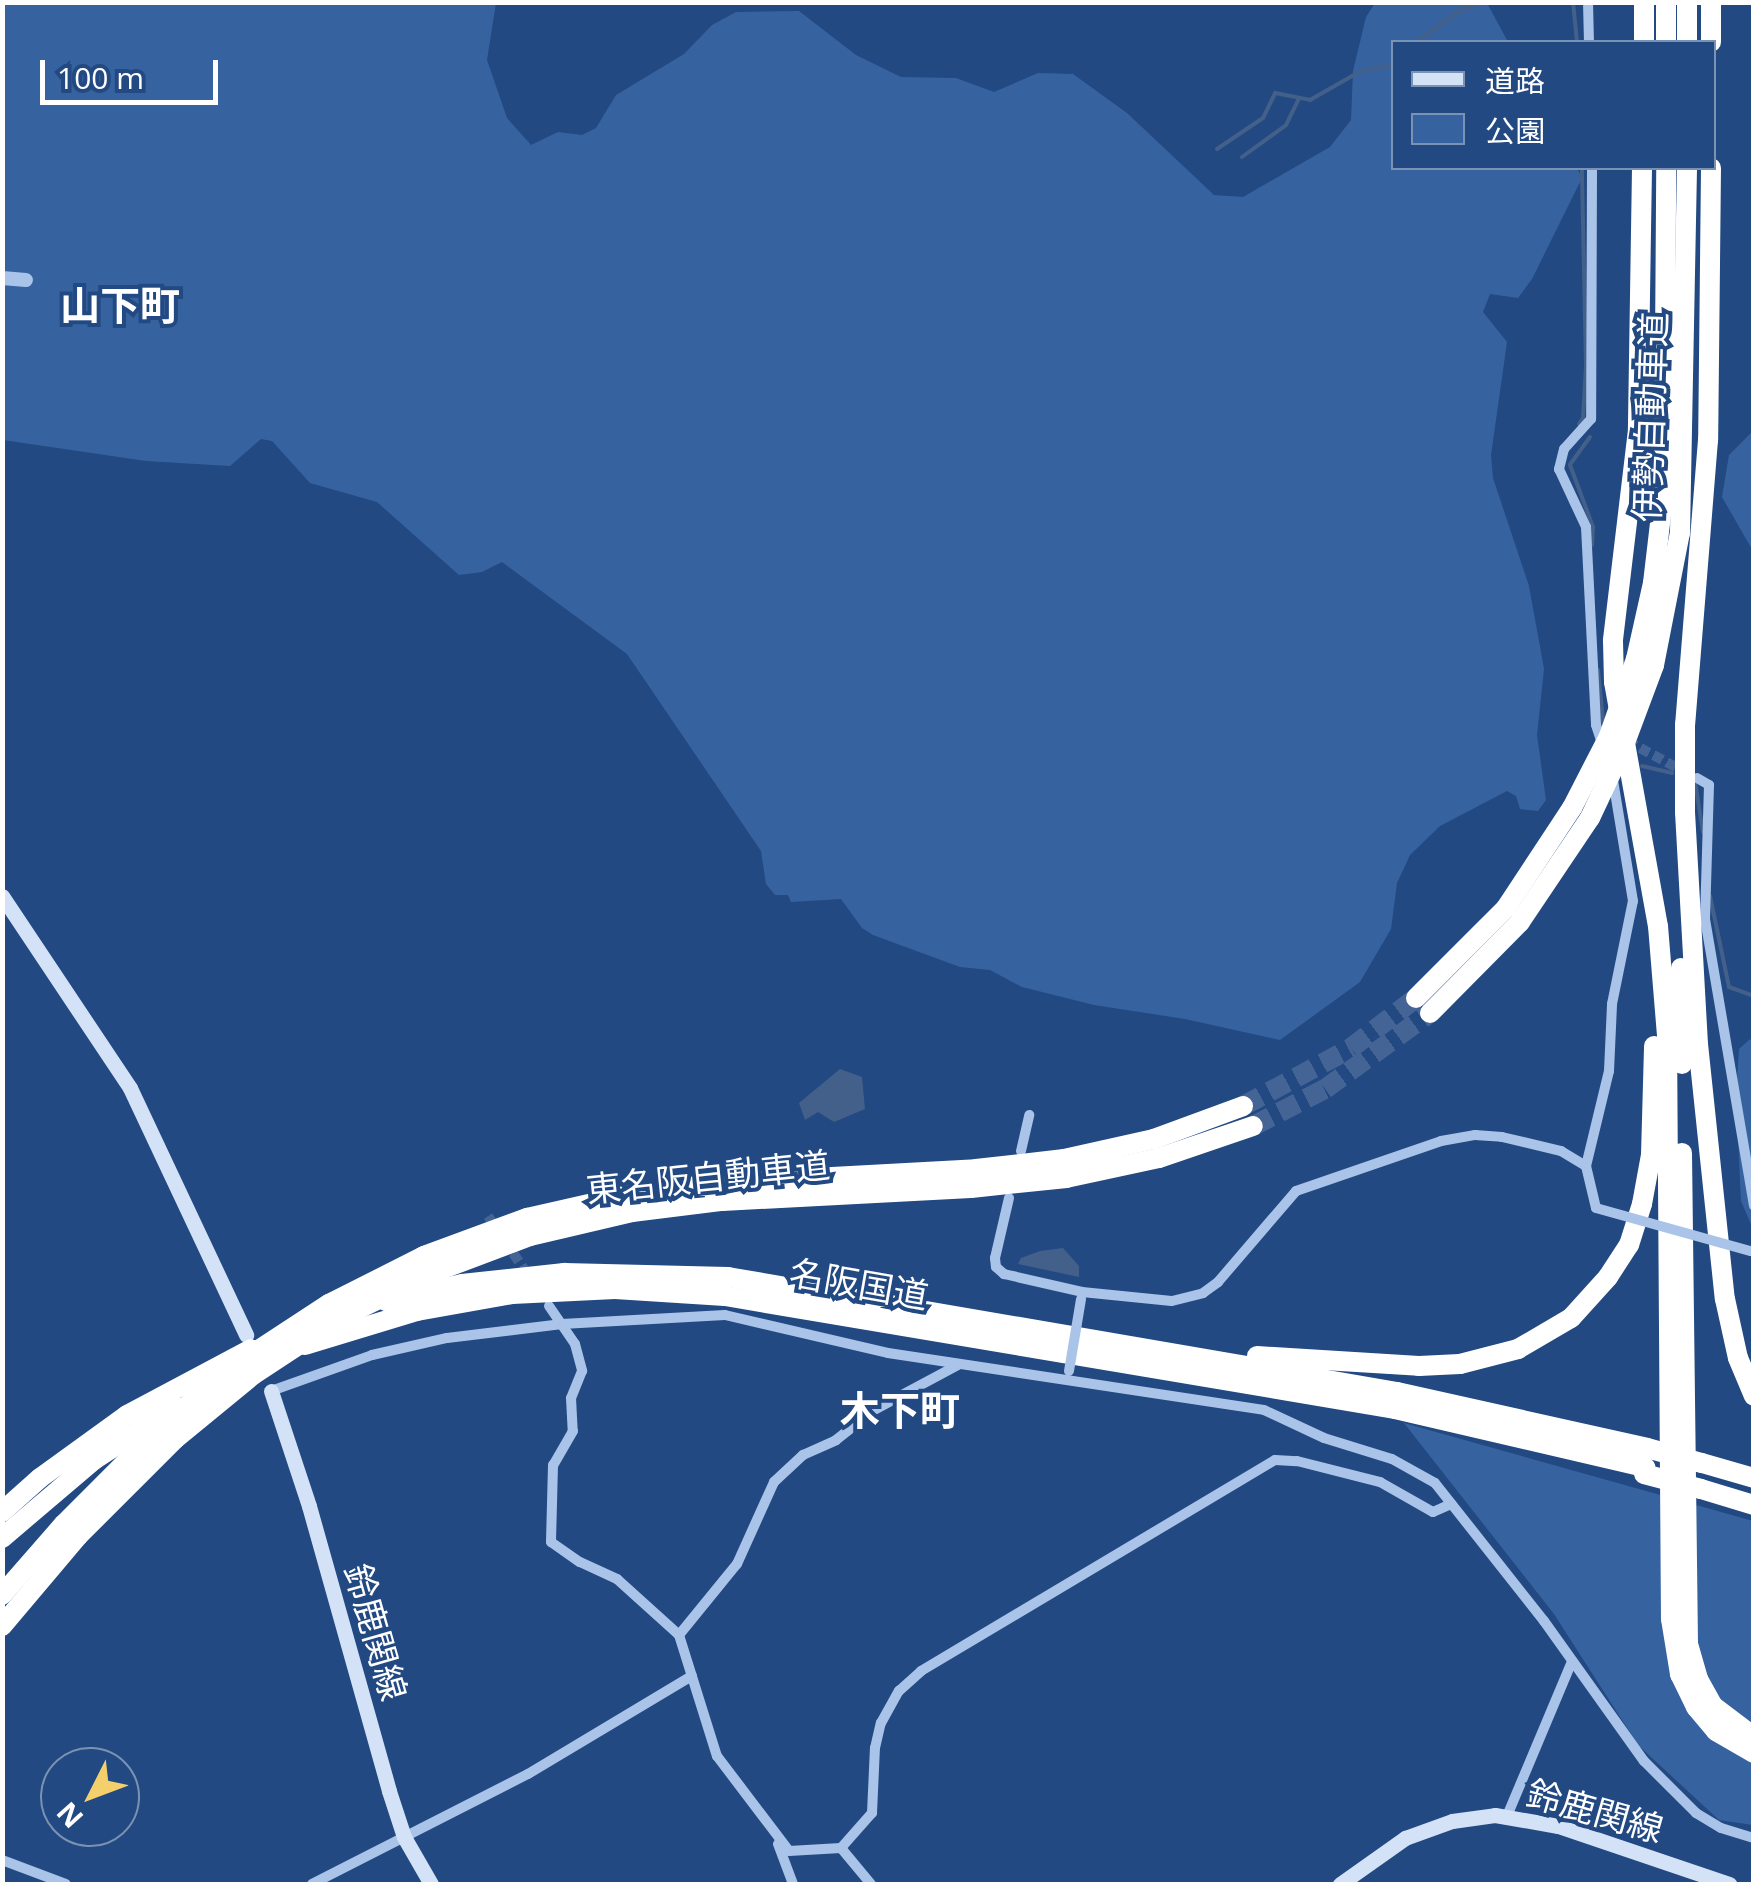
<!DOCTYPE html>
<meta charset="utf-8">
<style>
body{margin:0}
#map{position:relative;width:1756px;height:1887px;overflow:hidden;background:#224982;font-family:"Open Sans","Noto Sans JP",sans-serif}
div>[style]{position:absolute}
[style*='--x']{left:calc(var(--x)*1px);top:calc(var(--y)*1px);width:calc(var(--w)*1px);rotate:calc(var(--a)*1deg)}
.green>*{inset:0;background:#3663a0}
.water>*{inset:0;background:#43608a}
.stream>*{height:4px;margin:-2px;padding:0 2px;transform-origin:2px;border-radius:2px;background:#43608a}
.minor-tunnel>*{height:10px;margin-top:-5px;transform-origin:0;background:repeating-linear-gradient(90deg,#436495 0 10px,transparent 0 15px)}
.motorway-tunnel>*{height:20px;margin-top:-10px;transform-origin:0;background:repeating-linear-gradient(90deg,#436495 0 20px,transparent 0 30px)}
.minor>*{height:10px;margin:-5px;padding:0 5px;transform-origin:5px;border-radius:5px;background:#a9c4e8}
.tertiary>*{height:14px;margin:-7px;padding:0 7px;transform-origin:7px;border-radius:7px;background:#a9c4e8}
.secondary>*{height:15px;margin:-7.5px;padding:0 7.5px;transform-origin:7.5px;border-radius:7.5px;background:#d4e2f7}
.motorway>*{height:20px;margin:-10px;padding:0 10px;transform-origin:10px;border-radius:10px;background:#fff}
.minor-bridge>*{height:10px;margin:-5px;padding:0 5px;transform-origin:5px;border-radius:5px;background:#a9c4e8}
.motorway-bridge>*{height:20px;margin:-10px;padding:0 10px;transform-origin:10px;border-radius:10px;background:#fff}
span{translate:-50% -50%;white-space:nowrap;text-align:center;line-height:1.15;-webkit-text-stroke:8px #224982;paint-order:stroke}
.street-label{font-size:35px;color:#fff}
.quarter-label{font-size:40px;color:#fff;font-weight:700}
.frame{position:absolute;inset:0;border:5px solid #fff;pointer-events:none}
.legend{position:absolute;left:1391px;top:40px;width:325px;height:130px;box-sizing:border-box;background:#224982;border:2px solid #7a92b4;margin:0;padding:12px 18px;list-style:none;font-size:30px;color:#fff}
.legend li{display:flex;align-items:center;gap:20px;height:50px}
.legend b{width:50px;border:2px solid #7a92b4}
.north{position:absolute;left:40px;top:1747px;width:100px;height:100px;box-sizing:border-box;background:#224982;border:2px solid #7a92b4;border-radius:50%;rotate:228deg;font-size:28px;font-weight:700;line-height:40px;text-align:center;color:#fff}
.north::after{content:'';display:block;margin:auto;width:35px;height:45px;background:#f4d06c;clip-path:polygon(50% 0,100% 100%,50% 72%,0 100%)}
.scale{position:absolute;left:40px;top:60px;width:178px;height:45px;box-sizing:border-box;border:5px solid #fff;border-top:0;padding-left:12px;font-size:30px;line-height:35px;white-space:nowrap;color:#fff;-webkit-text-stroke:8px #224982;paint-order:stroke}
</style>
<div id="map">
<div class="green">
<i style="clip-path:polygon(3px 3px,496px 3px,487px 60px,507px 118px,531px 145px,558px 132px,582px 135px,596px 128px,616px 95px,684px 54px,712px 25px,736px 12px,799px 11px,856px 55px,901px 77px,956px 78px,994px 92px,1038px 73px,1073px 74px,1127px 113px,1214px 195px,1243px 197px,1330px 147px,1351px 120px,1353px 71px,1366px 17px,1375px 3px,1487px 3px,1508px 42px,1394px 42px,1394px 168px,1577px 168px,1582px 178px,1532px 279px,1518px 298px,1490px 294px,1483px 312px,1507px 342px,1491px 455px,1493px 478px,1529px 586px,1544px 669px,1537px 735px,1546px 800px,1538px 811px,1520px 809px,1516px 796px,1507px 791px,1440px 826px,1410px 855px,1397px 883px,1391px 929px,1360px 982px,1280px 1040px,1185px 1019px,1094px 1005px,1022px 987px,990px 970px,960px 967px,873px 935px,862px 928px,841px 899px,791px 902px,788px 895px,775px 895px,766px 884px,761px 851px,627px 654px,502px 562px,482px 572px,459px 575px,377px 502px,310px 483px,272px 441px,261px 439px,230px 466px,146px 461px,3px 440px)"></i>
<i style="clip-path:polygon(1753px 431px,1753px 551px,1722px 497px,1729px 455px)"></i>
<i style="clip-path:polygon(1750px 1039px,1753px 1043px,1753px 1229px,1741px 1201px,1736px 1095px,1739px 1049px)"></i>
<i style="clip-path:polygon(1404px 1423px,1753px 1521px,1753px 1825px,1719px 1820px,1638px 1745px,1554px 1614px)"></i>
</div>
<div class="water">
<i style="clip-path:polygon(840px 1069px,862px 1077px,865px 1109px,834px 1122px,818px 1112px,805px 1120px,799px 1103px)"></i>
<i style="clip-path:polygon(1063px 1248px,1079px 1266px,1079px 1277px,1018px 1264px,1021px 1258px,1040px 1251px)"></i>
</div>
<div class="stream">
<i style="--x:1573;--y:2;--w:40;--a:84.3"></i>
<i style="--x:1416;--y:42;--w:55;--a:-35.4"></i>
<i style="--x:1461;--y:10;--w:22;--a:-21"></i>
<i style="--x:1217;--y:149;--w:55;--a:-34"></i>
<i style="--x:1263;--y:118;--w:28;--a:-64"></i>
<i style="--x:1275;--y:93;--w:36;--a:11"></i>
<i style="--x:1310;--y:100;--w:59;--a:-29.6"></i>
<i style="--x:1361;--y:71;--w:34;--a:-10"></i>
<i style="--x:1242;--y:157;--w:54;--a:-36"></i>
<i style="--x:1286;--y:125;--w:30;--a:-64"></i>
<i style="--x:1579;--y:424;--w:7;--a:-56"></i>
<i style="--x:1583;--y:418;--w:52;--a:-86.7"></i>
<i style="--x:1586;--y:366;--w:198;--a:-91.2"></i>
<i style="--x:1590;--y:437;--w:34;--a:126"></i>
<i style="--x:1570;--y:465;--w:66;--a:69.6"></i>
<i style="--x:1593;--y:527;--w:18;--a:93"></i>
<i style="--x:1598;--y:670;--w:60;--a:84.3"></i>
<i style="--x:1642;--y:766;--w:31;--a:13"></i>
<i style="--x:1695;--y:782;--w:51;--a:80.9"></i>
<i style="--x:1710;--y:896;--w:93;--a:78.2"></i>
<i style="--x:1729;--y:987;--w:27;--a:20"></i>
</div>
<div class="minor-tunnel">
<i style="--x:1627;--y:741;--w:68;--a:28.1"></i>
<i style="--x:488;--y:1216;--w:75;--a:55.9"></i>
</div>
<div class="motorway-tunnel">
<i style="--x:1243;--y:1106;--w:123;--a:-28.2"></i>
<i style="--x:1351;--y:1048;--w:82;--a:-37.6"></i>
<i style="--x:1253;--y:1126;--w:81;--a:-27.2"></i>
<i style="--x:1325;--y:1089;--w:130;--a:-35.9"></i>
</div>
<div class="minor">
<i style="--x:1588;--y:2;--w:40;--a:88.6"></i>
<i style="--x:1592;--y:168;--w:251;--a:90.2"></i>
<i style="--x:1591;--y:419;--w:40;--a:132"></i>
<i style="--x:1564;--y:449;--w:21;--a:104"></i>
<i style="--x:1559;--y:469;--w:64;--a:65"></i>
<i style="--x:1586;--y:527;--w:198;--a:87.1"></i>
<i style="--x:1596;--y:725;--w:19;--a:72"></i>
<i style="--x:1697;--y:778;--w:14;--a:30"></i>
<i style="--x:1709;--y:785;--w:134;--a:91.7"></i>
<i style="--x:1705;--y:919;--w:291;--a:80.3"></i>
<i style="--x:1021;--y:1151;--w:37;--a:-77"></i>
<i style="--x:1586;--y:1166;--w:98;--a:-76.4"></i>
<i style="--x:1609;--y:1071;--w:67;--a:-87.4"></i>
<i style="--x:1612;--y:1004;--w:105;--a:-78.5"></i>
<i style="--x:1633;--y:901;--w:129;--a:-99.4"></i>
<i style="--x:1009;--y:1198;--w:62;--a:103.1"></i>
<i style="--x:995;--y:1258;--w:9;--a:84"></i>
<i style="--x:996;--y:1267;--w:11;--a:41"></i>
<i style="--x:1004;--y:1274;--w:80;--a:13"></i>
<i style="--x:1082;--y:1292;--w:90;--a:5.7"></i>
<i style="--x:1172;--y:1301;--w:32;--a:-14"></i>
<i style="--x:1203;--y:1293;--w:19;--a:-36"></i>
<i style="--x:1218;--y:1282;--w:120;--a:-49.4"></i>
<i style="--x:1296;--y:1191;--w:153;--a:-19"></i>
<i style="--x:1441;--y:1141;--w:35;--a:-10"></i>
<i style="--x:1475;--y:1135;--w:27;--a:4"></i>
<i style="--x:1502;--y:1137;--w:61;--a:13.3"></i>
<i style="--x:1561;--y:1151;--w:29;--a:31"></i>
<i style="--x:1586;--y:1166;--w:43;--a:76.6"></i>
<i style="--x:549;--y:1306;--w:46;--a:55.6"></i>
<i style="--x:575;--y:1344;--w:28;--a:75"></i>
<i style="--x:582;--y:1371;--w:29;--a:112"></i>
<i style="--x:571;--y:1398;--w:33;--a:87"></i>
<i style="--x:573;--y:1431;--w:39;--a:120"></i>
<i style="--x:553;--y:1465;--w:77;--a:91.5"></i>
<i style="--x:551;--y:1542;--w:35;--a:35"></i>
<i style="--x:580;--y:1562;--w:41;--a:24.7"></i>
<i style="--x:617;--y:1579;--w:84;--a:42.1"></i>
<i style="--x:679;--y:1635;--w:127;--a:72.6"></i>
<i style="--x:717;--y:1756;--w:119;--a:52.8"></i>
<i style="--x:789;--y:1851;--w:52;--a:-3.3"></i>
<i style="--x:841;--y:1848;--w:47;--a:-48.5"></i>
<i style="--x:872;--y:1813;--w:65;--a:-87.4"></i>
<i style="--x:875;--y:1748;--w:26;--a:-77"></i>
<i style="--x:881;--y:1723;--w:37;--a:-61"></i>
<i style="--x:899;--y:1691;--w:30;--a:-42"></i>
<i style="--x:921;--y:1671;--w:412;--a:-30.8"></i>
<i style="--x:1275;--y:1460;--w:22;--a:3"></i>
<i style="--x:1297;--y:1461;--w:86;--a:14.2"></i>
<i style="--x:1380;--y:1482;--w:61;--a:29.5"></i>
<i style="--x:1433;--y:1512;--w:20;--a:-24"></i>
<i style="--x:271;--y:1391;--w:107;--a:-19.6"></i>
<i style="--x:372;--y:1355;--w:77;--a:-12.8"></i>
<i style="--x:447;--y:1338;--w:116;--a:-6.9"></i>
<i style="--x:562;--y:1324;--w:163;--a:-3.2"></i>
<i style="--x:725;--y:1315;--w:167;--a:13.1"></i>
<i style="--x:888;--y:1353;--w:380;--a:8.6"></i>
<i style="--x:1264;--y:1410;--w:66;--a:25"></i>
<i style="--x:1324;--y:1438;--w:71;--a:17.2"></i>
<i style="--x:1392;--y:1459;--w:49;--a:29.2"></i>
<i style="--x:1435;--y:1483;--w:176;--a:51.7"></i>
<i style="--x:1544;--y:1621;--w:172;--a:54.5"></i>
<i style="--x:1644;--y:1761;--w:74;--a:45"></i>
<i style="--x:1696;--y:1813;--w:29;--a:31"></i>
<i style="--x:1721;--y:1828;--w:34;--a:17"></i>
<i style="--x:679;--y:1635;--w:92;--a:-50.8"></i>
<i style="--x:737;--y:1564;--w:90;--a:-65.7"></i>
<i style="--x:774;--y:1482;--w:40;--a:-43"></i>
<i style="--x:803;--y:1455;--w:36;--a:-24"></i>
<i style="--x:836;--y:1440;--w:48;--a:-38.3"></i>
<i style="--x:874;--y:1410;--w:95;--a:-28.2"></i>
<i style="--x:1507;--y:1816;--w:168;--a:-67.2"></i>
<i style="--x:778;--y:1844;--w:43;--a:69.4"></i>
<i style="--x:841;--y:1848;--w:47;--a:50.2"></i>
<i style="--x:2;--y:1860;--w:68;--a:20.6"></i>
<i style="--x:312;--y:1884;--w:242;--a:-27"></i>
<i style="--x:528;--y:1774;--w:191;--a:-30.9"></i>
</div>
<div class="tertiary">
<i style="--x:2;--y:278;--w:24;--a:5"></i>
</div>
<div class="secondary">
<i style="--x:2;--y:896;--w:231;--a:56.3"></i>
<i style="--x:130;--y:1088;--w:273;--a:64.8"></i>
<i style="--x:271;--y:1391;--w:121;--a:71.7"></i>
<i style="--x:309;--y:1506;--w:296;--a:74.3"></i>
<i style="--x:389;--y:1791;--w:48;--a:71.9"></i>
<i style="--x:404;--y:1837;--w:54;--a:60.1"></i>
<i style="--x:1340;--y:1884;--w:80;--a:-35.3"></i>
<i style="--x:1405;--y:1838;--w:50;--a:-19.9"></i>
<i style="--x:1452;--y:1821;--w:43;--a:-7.9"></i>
<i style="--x:1495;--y:1815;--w:64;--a:9.9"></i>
<i style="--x:1558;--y:1826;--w:181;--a:18.7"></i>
</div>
<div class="motorway">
<i style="--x:1687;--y:2;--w:40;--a:90"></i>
<i style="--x:1711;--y:2;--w:40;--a:90"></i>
<i style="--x:1644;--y:42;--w:40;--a:-90"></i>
<i style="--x:1666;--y:42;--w:40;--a:-90"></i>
<i style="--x:1642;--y:168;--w:262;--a:90.9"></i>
<i style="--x:1638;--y:430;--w:212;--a:96.8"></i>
<i style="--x:1613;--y:641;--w:41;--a:88.6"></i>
<i style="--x:1614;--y:682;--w:248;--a:79.8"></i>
<i style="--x:1658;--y:926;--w:109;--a:85.3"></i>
<i style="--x:1667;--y:1035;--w:584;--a:89.61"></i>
<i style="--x:1671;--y:1619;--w:56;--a:80.7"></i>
<i style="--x:1680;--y:1674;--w:37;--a:64"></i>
<i style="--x:1696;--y:1707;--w:31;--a:50"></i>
<i style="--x:1716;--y:1731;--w:44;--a:30.1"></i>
<i style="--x:1711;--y:168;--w:272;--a:90.6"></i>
<i style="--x:1708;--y:440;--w:285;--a:94.6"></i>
<i style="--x:1685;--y:724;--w:88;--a:90"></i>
<i style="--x:1685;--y:812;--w:232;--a:86.8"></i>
<i style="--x:1698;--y:1044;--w:256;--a:84"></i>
<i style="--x:1725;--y:1299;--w:60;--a:77.6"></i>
<i style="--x:1738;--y:1358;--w:41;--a:67.2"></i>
<i style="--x:1636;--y:659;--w:78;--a:-77.4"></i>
<i style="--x:1653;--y:583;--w:94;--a:-83.3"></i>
<i style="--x:1664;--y:490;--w:322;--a:-89.6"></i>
<i style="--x:1654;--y:665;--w:135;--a:-78.9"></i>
<i style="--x:1680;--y:533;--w:365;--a:-88.9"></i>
<i style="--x:1681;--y:968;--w:96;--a:89.4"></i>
<i style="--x:1416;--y:998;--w:127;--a:-45"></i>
<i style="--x:1506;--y:908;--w:120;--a:-56.6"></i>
<i style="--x:1430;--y:1013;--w:128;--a:-45.3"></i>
<i style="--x:1520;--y:922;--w:125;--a:-56.1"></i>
<i style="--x:1682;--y:1153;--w:491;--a:89.3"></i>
<i style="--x:1688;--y:1644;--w:36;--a:74"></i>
<i style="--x:1698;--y:1679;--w:31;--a:61"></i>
<i style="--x:1713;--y:1706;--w:51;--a:37.1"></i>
<i style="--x:721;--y:1183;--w:255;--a:-3.1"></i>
<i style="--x:976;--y:1169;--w:89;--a:-6.5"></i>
<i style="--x:1064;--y:1159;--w:92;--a:-12.5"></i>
<i style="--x:1154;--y:1139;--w:95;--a:-20.3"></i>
<i style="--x:722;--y:1201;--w:249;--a:-3"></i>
<i style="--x:971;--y:1188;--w:96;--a:-6"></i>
<i style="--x:1066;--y:1178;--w:95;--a:-12.1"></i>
<i style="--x:1159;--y:1158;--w:99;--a:-18.8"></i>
<i style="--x:386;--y:1301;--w:78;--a:-12.6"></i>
<i style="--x:462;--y:1284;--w:103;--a:-6.2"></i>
<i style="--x:564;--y:1273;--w:164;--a:1.4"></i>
<i style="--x:728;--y:1277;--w:679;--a:9.75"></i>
<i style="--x:1397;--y:1392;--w:256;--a:12.6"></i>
<i style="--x:305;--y:1345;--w:117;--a:-16.9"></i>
<i style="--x:417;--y:1311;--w:97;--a:-10.1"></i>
<i style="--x:512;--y:1294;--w:103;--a:-2.8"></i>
<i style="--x:615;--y:1289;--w:110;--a:3.6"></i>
<i style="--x:725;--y:1296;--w:679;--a:9.57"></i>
<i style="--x:1395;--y:1409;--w:257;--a:13.1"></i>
<i style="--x:1257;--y:1356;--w:162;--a:3.5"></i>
<i style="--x:1419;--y:1366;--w:41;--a:-2.8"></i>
<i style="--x:1460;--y:1364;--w:60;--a:-14.5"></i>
<i style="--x:1518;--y:1349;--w:61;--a:-30.3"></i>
<i style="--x:1571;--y:1318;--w:55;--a:-47.9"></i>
<i style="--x:1608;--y:1277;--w:38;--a:-57"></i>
<i style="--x:1629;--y:1245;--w:43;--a:-72.4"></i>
<i style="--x:1642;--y:1204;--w:50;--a:-79.6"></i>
<i style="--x:1651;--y:1155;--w:109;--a:-88.4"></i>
<i style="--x:1702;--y:1463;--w:54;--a:16.1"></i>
<i style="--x:1701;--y:1489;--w:55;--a:16.8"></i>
<i style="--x:2;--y:1512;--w:51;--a:-41.8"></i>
<i style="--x:40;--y:1478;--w:107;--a:-35.9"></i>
<i style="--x:127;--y:1415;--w:140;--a:-28"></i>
<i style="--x:2;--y:1538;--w:121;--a:-40.3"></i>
<i style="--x:94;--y:1460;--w:97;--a:-33.2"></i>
</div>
<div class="minor-bridge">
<i style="--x:1596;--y:1208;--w:160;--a:15.6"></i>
<i style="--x:1069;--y:1371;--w:73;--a:-80.5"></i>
</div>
<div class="motorway-bridge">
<i style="--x:1572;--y:808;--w:81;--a:-62.8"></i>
<i style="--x:1609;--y:736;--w:82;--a:-70.7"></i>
<i style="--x:1590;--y:818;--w:77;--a:-64.8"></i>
<i style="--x:1623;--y:748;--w:89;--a:-69.5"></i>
<i style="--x:1647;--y:1448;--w:57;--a:15.3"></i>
<i style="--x:1644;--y:1474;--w:59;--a:14.7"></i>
<i style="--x:2;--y:1595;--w:94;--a:-48.9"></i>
<i style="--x:64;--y:1524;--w:137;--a:-45"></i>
<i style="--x:161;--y:1427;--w:106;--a:-39.3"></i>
<i style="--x:243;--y:1360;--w:103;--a:-33.1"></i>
<i style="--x:329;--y:1304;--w:106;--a:-26.8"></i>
<i style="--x:424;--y:1256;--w:110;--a:-20.3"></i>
<i style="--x:527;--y:1218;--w:104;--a:-12.8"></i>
<i style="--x:628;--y:1195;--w:94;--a:-7.4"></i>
<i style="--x:2;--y:1626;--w:118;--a:-49.8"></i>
<i style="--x:78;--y:1536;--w:137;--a:-45"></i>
<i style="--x:175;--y:1439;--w:101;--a:-39.4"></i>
<i style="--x:253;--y:1375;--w:102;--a:-33.4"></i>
<i style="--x:338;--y:1319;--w:105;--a:-26.1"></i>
<i style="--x:432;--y:1273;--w:105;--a:-20.7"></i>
<i style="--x:530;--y:1236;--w:105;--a:-13.2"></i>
<i style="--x:632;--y:1212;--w:91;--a:-7"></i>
</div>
<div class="street-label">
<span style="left:1650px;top:417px;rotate:-88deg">伊勢自動車道</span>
<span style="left:708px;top:1177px;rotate:-6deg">東名阪自動車道</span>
<span style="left:859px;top:1284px;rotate:10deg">名阪国道</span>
<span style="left:376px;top:1632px;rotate:74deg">鈴鹿関線</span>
<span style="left:1595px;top:1811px;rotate:16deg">鈴鹿関線</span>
</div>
<div class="quarter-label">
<span style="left:120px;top:305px">山下町</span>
<span style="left:900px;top:1410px">木下町</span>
</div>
<div class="frame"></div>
<ul class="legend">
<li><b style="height:12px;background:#d4e2f7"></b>道路</li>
<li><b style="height:28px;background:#3663a0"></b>公園</li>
</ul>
<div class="north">N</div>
<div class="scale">100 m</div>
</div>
